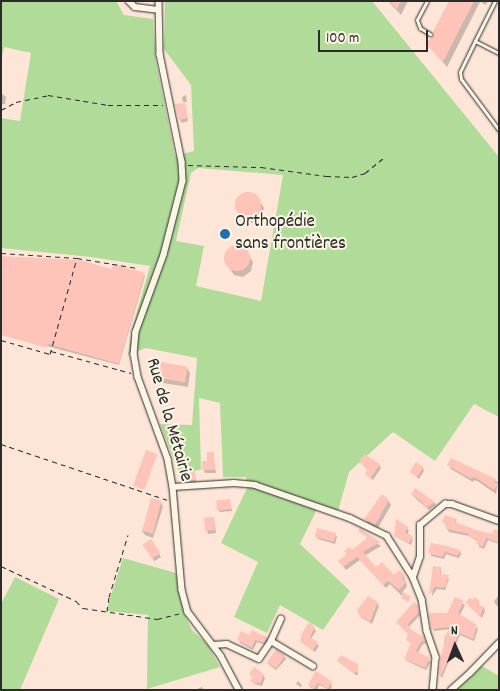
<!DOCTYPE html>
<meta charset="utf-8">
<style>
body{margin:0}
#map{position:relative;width:500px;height:691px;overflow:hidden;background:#fde6d8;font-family:Dekko,sans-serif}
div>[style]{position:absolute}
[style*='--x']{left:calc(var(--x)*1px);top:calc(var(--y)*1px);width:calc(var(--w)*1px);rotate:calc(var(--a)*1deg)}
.green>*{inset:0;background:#b1db98}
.shadow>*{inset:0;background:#0003;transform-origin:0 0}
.building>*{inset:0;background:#fec3b9;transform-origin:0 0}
.round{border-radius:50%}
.path>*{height:1px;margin-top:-0.5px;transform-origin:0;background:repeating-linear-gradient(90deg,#2b2b2b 0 5px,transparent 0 9px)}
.roads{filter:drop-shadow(0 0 1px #2b2b2b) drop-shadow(0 0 1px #2b2b2b)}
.service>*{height:3px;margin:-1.5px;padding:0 1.5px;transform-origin:1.5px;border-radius:1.5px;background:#fcf5e5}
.minor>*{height:5.5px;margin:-2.75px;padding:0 2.75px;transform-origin:2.75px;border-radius:2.75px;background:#fcf5e5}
.dots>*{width:14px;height:14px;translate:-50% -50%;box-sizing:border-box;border:2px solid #fcf5e5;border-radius:50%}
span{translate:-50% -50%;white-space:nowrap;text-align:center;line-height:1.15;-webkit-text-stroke:4px #fcf5e5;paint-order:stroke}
.poi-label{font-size:19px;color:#2b2b2b}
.left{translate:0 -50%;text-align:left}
.street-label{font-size:19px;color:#2b2b2b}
.frame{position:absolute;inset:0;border:2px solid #2b2b2b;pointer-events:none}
.north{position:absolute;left:430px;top:621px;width:50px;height:50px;-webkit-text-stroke:4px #fcf5e5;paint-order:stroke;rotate:358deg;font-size:14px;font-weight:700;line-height:20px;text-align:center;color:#2b2b2b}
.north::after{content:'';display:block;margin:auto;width:18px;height:22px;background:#2b2b2b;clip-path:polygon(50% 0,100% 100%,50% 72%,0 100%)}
.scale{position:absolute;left:318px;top:30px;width:110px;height:22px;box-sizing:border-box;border:2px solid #2b2b2b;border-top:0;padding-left:6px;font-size:15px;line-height:18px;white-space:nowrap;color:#2b2b2b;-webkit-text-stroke:4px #fcf5e5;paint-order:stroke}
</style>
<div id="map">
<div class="green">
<i style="clip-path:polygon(evenodd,1px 1px,116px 1px,124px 15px,153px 19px,156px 62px,175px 156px,194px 151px,191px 85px,164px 49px,165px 1px,372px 1px,499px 157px,499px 417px,474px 404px,435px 461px,393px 432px,349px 472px,338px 511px,319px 505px,300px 544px,350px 591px,323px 630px,280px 605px,267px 633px,234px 617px,258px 562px,221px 543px,247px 488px,246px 477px,223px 477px,220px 403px,199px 398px,201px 470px,179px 472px,160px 424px,192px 425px,197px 358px,146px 348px,128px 355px,132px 330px,150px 266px,91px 257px,1px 248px,1px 118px,20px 121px,31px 53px,4px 47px,1px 62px,1px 1px,198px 168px,283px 175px,261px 301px,196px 286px,204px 246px,176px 241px,191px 173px,198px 168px)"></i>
<i style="clip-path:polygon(123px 558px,176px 573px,184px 613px,192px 630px,208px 645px,220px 667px,147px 689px,148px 615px,106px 611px)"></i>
<i style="clip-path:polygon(15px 577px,59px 599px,20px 690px,1px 690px,1px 604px)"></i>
<i style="clip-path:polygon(482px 666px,499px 676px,499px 690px,456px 690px)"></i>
</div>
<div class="shadow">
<i style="clip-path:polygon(388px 1px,408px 1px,401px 15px)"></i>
<i style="clip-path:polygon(450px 1px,488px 1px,486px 5px,480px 2px,447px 67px,428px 45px,434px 36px)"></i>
<i style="clip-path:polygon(1px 93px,6px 97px,5px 104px,1px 104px)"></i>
<i style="clip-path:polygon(186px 95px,187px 102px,183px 102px,182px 97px)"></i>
<i style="clip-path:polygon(186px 108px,188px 121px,182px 123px,180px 120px)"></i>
<i style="clip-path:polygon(247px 192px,255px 194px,264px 208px,262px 217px,254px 223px,245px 221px,236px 207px,238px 198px)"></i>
<i style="clip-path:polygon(235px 246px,244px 248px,253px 262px,251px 271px,243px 277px,234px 275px,225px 261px,227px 251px)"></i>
<i style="clip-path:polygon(113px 270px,145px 276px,119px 365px,1px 334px)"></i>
<i style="clip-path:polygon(187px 368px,190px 373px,188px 387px,163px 383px,160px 378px)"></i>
<i style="clip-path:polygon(213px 453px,216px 473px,205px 473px,204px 470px)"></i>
<i style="clip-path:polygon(451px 459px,498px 482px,496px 494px,479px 482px,474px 480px,473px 482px,451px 469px,449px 465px)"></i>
<i style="clip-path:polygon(362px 464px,379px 465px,381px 468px,373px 480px,368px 476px,366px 474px,368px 470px)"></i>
<i style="clip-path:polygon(423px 468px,424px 471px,419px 479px,411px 472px)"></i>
<i style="clip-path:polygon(194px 472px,196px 482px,184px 483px,182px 480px)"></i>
<i style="clip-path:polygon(415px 489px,435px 503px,436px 505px,429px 510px,414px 497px,412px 494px)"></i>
<i style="clip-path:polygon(388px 500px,391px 505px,378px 528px,368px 523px,366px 519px)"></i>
<i style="clip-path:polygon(230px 501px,232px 511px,220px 512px,218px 510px)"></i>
<i style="clip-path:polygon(161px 502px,163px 507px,153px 538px,145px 535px,142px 531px)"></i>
<i style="clip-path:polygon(214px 518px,216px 533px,208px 534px,207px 531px)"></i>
<i style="clip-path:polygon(456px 520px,457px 524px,476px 531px,493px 535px,499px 532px,499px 544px,488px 540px,484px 549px,479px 547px,479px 542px,469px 536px,449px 532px,444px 522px)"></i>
<i style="clip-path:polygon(407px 528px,409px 531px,407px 535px,413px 539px,411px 545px,395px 536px)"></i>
<i style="clip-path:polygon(359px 531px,381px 546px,364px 556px,376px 568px,394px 577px,404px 576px,407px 586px,402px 593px,410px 598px,408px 602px,390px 584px,386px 588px,360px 560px,346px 570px,342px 565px,352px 552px,368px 538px)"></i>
<i style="clip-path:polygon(335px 534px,337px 537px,335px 544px,318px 539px,316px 536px)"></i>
<i style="left:151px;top:541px;width:19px;height:8px;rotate:58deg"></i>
<i style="clip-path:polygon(431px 544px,460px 551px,461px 554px,459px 558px,446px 554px,444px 559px,431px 556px)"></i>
<i style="clip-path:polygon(434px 567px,441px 568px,441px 575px,449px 579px,445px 590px,437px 589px,432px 596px)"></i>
<i style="clip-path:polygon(499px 594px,499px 608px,494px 602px)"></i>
<i style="clip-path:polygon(455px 598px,465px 605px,460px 615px,478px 629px,474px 641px,460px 635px,442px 678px,440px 675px,445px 637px,451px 629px,434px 631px,433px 629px,448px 614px)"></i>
<i style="clip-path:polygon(470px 599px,479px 601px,479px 606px,484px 608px,485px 611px,482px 618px,469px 606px,467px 603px)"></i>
<i style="clip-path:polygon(377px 603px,379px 606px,372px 624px,361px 617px,359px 614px)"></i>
<i style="clip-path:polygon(417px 607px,420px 615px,408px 628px,425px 641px,426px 643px,422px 645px,418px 653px,431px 662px,426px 670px,407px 661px,406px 658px,412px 644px,407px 640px,409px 635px,397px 622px)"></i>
<i style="clip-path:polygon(314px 628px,316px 631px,311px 639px,319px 646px,315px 652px,301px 642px,302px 636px)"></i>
<i style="clip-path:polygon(252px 632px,267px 638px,268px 641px,266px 645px,257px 642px,253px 650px,240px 643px,239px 640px,250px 636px)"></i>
<i style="clip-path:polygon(284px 656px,286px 659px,276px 670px,267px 663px)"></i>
<i style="clip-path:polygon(338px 661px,357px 665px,358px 675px,356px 675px)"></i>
<i style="clip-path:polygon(316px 673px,331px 683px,332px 686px,330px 690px,319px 685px,317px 690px,311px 688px,309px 685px)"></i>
<i style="clip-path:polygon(251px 674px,263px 675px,265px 678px,262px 686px,254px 684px,252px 681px,254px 678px)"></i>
<i style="clip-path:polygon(298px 681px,302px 685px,301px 687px,296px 684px)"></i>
<i style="clip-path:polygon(202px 687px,204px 690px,198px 690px,197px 689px)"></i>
</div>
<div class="building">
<i style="clip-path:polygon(389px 1px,401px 1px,397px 9px)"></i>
<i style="clip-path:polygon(449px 1px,474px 1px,443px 62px,426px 44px,433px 35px,433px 32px)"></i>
<i style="clip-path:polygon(185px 103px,188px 118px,179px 120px,175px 104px)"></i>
<i class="round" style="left:235px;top:192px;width:26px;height:26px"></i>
<i class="round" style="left:224px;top:245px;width:26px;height:26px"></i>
<i style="clip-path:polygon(1px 256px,80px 260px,112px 269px,113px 264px,145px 273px,119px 364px,48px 344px,47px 348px,1px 335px)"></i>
<i style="left:161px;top:362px;width:27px;height:16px;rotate:10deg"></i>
<i style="left:146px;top:450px;width:12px;height:38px;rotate:20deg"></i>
<i style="clip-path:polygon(207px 452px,214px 452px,215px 470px,202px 470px,202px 461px,207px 461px)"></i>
<i style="clip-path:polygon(364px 454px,380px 464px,371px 478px,365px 474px,368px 469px,359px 462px)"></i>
<i style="clip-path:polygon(451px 458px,496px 479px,494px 482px,498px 484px,494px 490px,476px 478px,472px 477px,471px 479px,447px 465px)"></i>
<i style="left:416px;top:462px;width:9px;height:12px;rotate:32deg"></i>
<i style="left:195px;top:471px;width:9px;height:15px;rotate:84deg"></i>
<i style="clip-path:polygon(415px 488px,435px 502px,426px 508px,422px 502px,411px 494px)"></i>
<i style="clip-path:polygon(382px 494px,389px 500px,375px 525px,364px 519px)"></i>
<i style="left:151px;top:498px;width:11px;height:34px;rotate:15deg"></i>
<i style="left:230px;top:499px;width:10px;height:14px;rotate:84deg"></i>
<i style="clip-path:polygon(445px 515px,457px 519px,455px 522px,476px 530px,492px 534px,494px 529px,499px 531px,499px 543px,486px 538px,483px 547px,476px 544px,478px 540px,468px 536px,469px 534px,446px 529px,447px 525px,442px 522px)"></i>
<i style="left:214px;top:517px;width:13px;height:10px;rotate:86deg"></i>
<i style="clip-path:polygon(396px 519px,408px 527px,405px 533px,412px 535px,412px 538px,409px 543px,394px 536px)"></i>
<i style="left:317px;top:528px;width:20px;height:9px;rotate:15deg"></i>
<i style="clip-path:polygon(360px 528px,380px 542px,363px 552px,376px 567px,382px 562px,394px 575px,399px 570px,405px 575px,402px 578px,406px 582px,399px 590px,388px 581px,383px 585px,357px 557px,343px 567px,338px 561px,347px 554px,344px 551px,349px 547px,352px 550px,368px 537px,358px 531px)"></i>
<i style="left:151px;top:539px;width:17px;height:10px;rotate:57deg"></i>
<i style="clip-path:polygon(431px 543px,447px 546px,460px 550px,458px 556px,445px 552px,442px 557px,428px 553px)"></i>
<i style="clip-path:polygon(433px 566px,441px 567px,440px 574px,449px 575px,446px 586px,443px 588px,435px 587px,429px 595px)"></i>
<i style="clip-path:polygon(403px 592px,411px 597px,408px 602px,401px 598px)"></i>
<i style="clip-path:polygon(368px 596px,378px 602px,370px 622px,358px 614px,357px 610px)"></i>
<i style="clip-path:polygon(455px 597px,464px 601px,458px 613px,477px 625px,473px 639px,459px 633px,441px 676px,439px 675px,441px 656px,446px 638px,444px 637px,451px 627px,431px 629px,429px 613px,447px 613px)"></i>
<i style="clip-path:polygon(474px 597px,479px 600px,478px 604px,484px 607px,480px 617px,466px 603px,469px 598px,473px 600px)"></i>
<i style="clip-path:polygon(414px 602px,418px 606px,419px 612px,408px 624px,411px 630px,424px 637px,425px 641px,421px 642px,416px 651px,430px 658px,425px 668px,404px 659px,411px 643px,406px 640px,408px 634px,396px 622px)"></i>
<i style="clip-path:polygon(309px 622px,315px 627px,310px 637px,318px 642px,313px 650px,300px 642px,303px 638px,300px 636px)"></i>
<i style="clip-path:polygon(251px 630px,267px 637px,264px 643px,255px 640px,252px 648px,237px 640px,241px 631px,250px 635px)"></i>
<i style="left:276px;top:649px;width:11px;height:16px;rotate:34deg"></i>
<i style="clip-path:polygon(341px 655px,358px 664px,357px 672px,353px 673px,337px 661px)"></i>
<i style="clip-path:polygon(254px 667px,264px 674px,260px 684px,257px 682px,256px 685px,250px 681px,253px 677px,249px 674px)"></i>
<i style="clip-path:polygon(316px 671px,332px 682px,328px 689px,318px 683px,314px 689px,308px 685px)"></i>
</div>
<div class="path">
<i style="--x:1;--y:110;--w:17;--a:-28"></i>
<i style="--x:16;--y:102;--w:33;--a:-12"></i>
<i style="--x:48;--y:95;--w:61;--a:9.5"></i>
<i style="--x:108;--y:105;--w:55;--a:0"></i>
<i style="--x:188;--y:165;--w:73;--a:1.6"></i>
<i style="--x:261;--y:167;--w:66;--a:7.9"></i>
<i style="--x:326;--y:176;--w:26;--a:2"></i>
<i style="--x:352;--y:177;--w:14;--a:-17"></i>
<i style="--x:365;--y:173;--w:27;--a:-39"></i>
<i style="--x:1;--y:253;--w:76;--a:3.8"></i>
<i style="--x:77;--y:258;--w:61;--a:9.5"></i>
<i style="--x:1;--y:340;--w:51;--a:15.9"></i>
<i style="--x:50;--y:354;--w:100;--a:-74.3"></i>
<i style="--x:51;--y:351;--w:83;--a:15.4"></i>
<i style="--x:1;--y:444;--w:175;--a:18.6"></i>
<i style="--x:1;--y:566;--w:83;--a:25"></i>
<i style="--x:76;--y:601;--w:10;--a:45"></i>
<i style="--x:83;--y:608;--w:75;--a:8.5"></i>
<i style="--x:157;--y:619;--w:25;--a:-14"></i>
<i style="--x:107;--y:611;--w:14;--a:-82"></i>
<i style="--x:109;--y:597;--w:65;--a:-73"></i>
</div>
<div class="roads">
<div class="service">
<i style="--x:427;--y:1;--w:21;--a:118"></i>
<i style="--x:417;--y:20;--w:9;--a:69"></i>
<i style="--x:420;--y:28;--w:12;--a:31"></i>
<i style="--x:495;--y:1;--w:45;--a:116.6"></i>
<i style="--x:475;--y:41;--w:27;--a:27"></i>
<i style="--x:475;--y:41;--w:34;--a:116"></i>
<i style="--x:460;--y:72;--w:7;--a:82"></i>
<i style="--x:461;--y:79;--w:64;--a:53.3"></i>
</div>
<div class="minor">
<i style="--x:129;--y:1;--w:8;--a:45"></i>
<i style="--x:135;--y:7;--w:23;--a:7"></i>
<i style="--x:159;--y:1;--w:53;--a:88.9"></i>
<i style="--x:160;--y:54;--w:110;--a:78.5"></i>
<i style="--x:182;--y:162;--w:19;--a:87"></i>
<i style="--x:183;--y:181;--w:76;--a:104.4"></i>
<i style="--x:164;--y:255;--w:82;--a:110"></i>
<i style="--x:136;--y:332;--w:22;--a:95"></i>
<i style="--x:134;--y:354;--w:23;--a:80"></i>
<i style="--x:138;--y:377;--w:87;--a:69.9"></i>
<i style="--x:168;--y:459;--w:28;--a:80"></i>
<i style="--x:173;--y:487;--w:103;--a:85"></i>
<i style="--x:182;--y:590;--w:23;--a:75"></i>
<i style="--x:188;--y:612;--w:55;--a:53.1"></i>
<i style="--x:221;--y:656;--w:38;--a:62"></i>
<i style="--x:173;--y:487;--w:61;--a:-3.8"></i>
<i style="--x:234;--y:483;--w:21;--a:5"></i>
<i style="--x:255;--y:485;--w:101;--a:19.2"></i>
<i style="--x:350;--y:518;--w:41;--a:25.9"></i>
<i style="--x:387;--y:536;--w:49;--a:57.6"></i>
<i style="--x:413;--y:577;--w:24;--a:68"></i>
<i style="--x:422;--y:599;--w:32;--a:81"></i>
<i style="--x:427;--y:631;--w:28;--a:71"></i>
<i style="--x:436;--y:657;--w:33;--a:95"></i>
<i style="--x:413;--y:577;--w:21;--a:-71"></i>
<i style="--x:420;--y:557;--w:32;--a:-90"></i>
<i style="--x:420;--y:525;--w:33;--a:-40"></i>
<i style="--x:445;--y:504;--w:7;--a:0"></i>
<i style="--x:452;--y:504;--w:50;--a:19.9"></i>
<i style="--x:271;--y:641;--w:24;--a:-66"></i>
<i style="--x:213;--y:645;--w:14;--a:-4"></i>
<i style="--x:227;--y:644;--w:35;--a:25"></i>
<i style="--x:259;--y:659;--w:22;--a:-56"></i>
<i style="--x:271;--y:641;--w:49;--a:30.8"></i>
<i style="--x:451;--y:690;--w:25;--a:-42"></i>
<i style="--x:470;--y:673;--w:42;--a:-46"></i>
</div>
</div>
<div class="dots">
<i style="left:225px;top:234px;background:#1f6fb2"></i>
</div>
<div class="poi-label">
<span class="left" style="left:235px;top:234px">Orthopédie<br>sans frontières</span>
</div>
<div class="street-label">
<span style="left:168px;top:420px;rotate:74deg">Rue de la Métairie</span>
</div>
<div class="frame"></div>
<div class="north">N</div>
<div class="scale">100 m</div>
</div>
